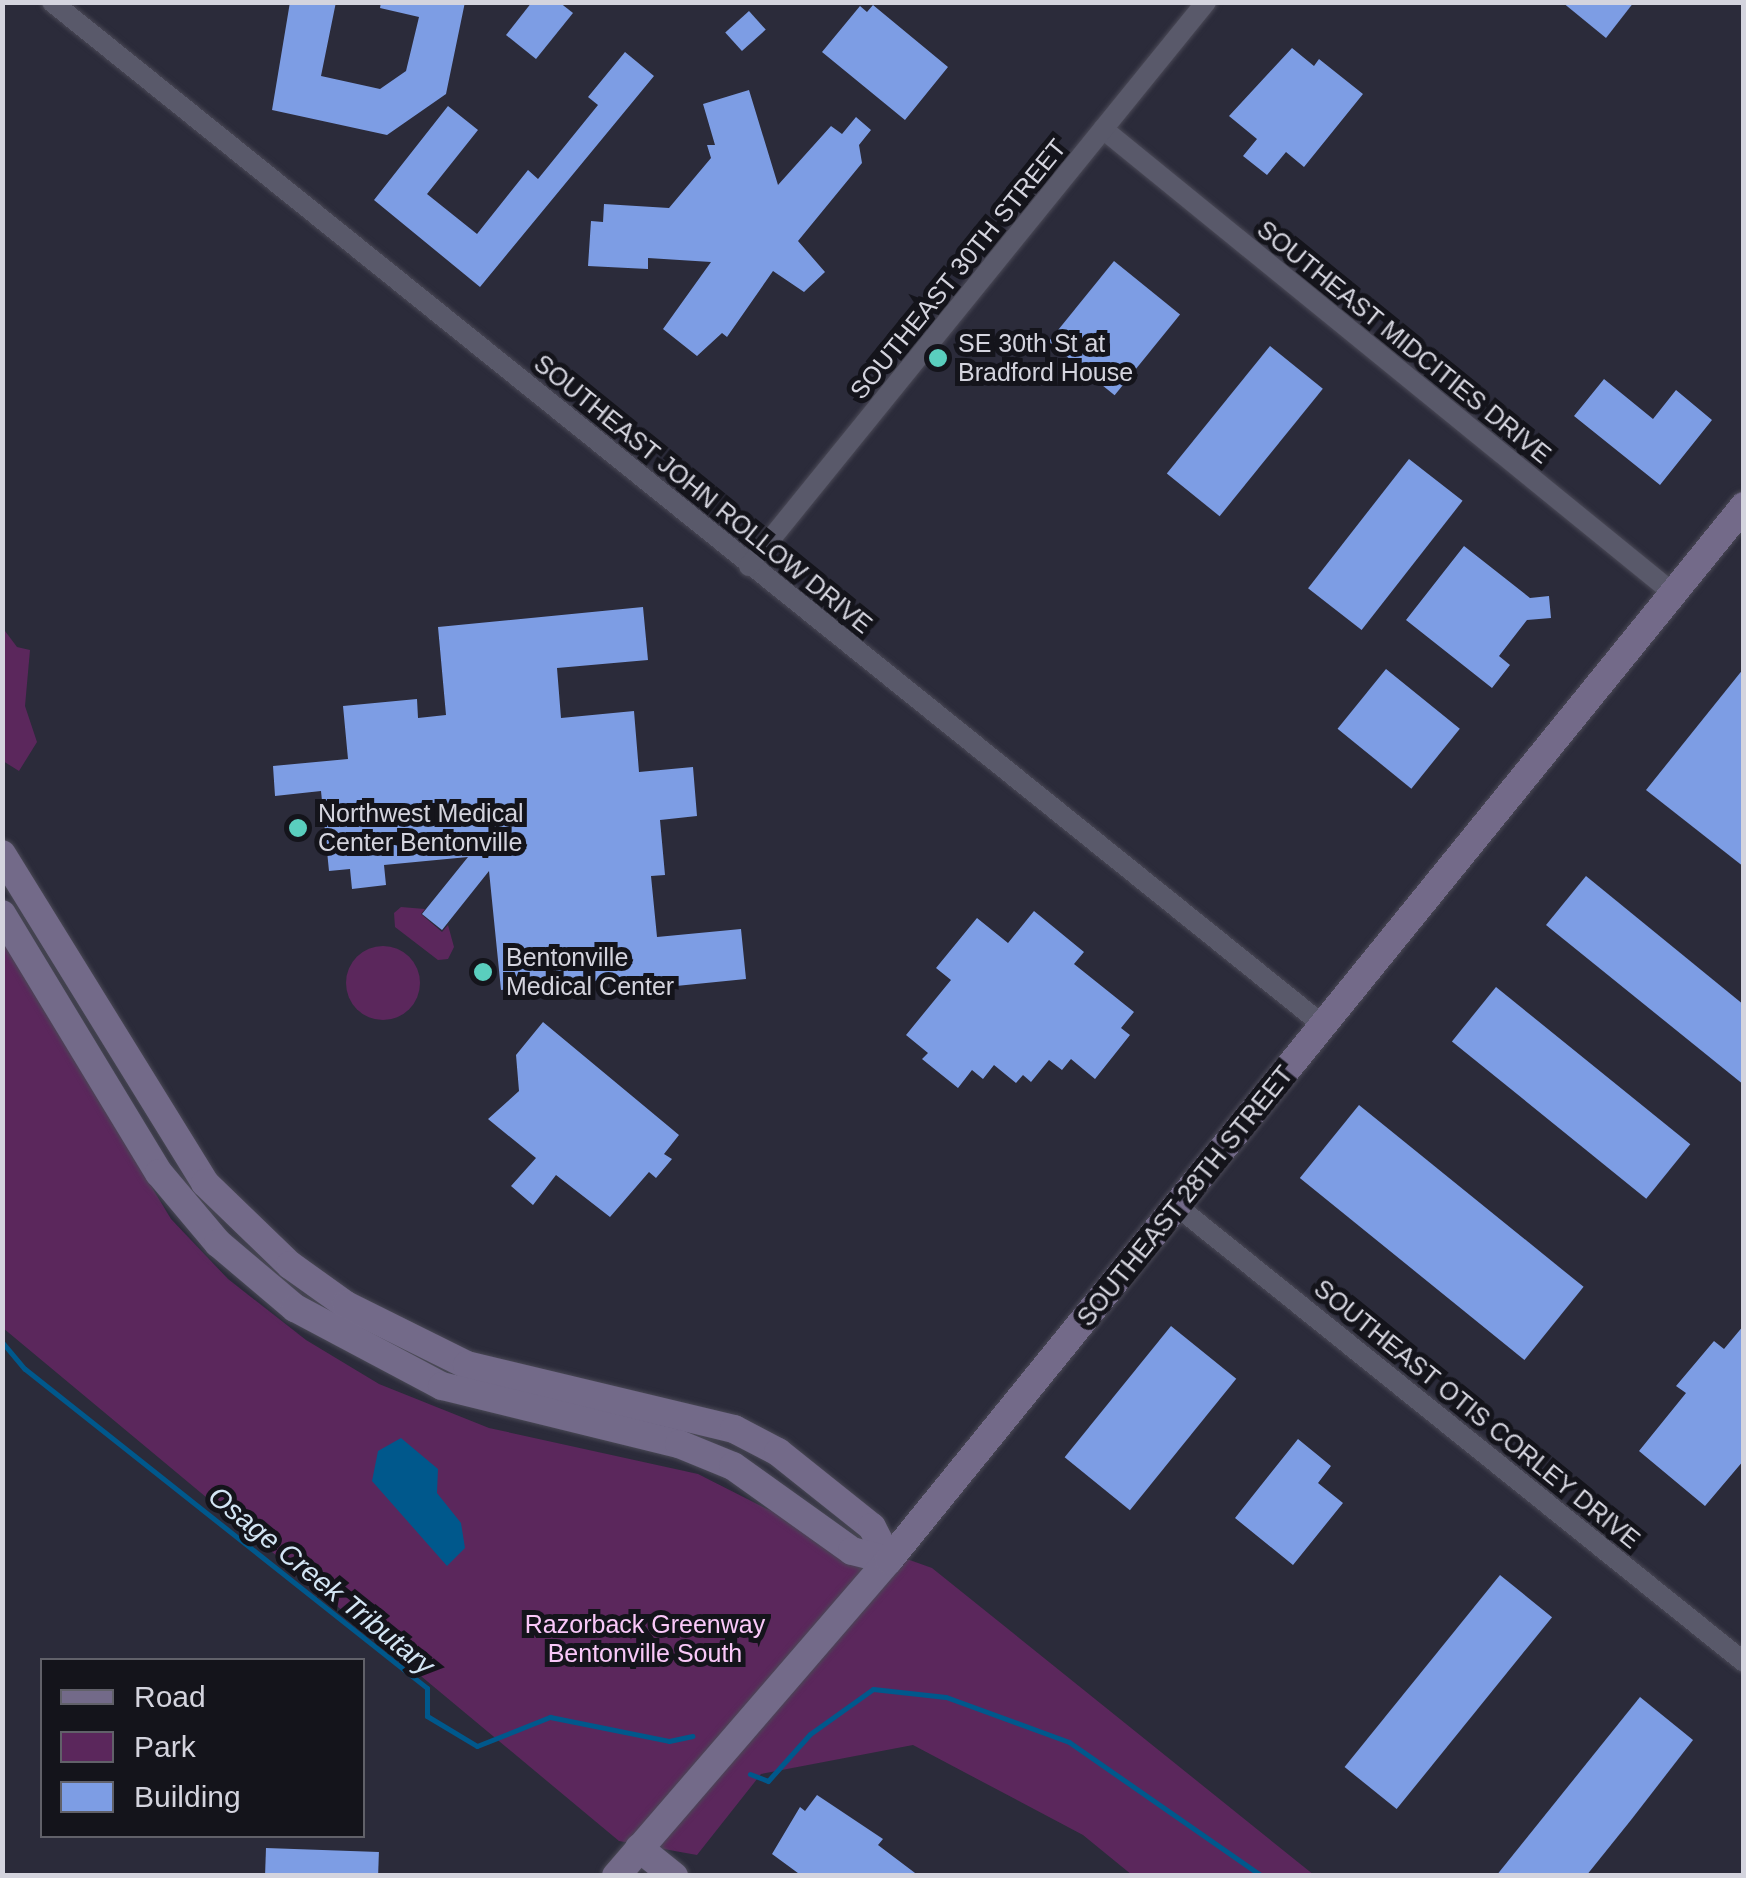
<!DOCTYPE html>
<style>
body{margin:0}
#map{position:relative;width:1746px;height:1878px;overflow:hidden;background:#2b2b3a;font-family:Helvetica,sans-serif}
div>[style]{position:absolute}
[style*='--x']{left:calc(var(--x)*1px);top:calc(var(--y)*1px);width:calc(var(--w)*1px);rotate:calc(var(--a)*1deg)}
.green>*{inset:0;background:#5b275c}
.round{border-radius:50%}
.water>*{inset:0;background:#00588c}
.stream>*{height:5px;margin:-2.5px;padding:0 2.5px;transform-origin:2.5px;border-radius:2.5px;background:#00588c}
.building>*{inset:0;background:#7d9de4;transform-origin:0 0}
.roads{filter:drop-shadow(0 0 2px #4a4956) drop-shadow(0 0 2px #4a4956)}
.street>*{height:20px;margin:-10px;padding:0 10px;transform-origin:10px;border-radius:10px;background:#59596a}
.secondary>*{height:28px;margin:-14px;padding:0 14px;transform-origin:14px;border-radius:14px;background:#736a89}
.dots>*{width:28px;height:28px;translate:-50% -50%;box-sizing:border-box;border:5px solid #14141b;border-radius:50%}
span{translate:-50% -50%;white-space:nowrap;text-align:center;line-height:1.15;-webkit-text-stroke:10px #14141b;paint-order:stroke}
.street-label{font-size:25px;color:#d4d4de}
.poi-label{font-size:25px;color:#d4d4de}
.left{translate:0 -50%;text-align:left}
.park-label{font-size:25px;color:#fac8f9}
.water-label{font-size:28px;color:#d3e5f4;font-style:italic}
.frame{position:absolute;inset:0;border:5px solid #d4d4de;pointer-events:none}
.legend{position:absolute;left:40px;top:1658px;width:325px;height:180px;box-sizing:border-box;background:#14141b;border:2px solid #616169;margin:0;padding:12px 18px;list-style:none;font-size:30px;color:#d4d4de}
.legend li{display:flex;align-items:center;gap:20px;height:50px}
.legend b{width:50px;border:2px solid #616169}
</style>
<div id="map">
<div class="green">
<i style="clip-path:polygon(2px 627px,17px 647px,30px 650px,25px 706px,37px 742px,19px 771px,3px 761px)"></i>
<i style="clip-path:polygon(401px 907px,425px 909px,421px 914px,442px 932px,448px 925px,454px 947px,448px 959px,438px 960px,395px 927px,394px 913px)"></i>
<i style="clip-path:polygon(2px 938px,171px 1219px,228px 1279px,306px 1340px,379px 1384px,489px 1428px,698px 1474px,767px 1509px,932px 1568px,1314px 1875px,1132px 1875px,1083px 1835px,913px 1745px,761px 1774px,697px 1855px,619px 1841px,3px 1328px)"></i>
<i class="round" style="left:346px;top:946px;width:74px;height:74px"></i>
</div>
<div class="water">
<i style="clip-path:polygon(401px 1438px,438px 1469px,437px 1493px,461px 1523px,465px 1548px,447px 1566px,372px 1481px,378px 1451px)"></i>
</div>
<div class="stream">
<i style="--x:2;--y:1342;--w:35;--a:50"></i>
<i style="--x:25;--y:1369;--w:513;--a:38.43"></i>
<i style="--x:427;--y:1688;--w:28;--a:90"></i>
<i style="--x:427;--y:1716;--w:58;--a:31"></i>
<i style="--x:477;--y:1746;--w:79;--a:-21.7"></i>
<i style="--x:550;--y:1717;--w:121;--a:11.4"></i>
<i style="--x:669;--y:1741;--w:24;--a:-12"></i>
<i style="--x:750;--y:1774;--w:19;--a:21"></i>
<i style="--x:768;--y:1781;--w:63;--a:-48.2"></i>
<i style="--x:810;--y:1734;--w:77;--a:-35.5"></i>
<i style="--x:873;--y:1689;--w:73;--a:6.3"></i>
<i style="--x:946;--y:1697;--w:131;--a:20.1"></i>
<i style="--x:1069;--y:1742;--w:235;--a:34.8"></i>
</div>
<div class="building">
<i style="clip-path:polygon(290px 2px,336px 2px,321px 76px,380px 89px,406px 71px,419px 17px,380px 8px,381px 2px,465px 2px,446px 94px,387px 135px,272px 110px)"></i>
<i style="clip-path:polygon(532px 2px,559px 2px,573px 13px,536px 59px,506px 35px)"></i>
<i style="clip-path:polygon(1562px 2px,1634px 2px,1606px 38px)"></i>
<i style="clip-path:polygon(873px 5px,948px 67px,905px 120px,822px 52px,860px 6px,867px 12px)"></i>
<i style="left:749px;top:11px;width:25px;height:32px;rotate:48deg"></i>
<i style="clip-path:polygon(1292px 48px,1314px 66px,1319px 59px,1363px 94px,1304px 167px,1286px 152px,1267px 175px,1243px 156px,1257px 139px,1229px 116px)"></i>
<i style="clip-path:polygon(625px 52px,654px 76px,480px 287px,374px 200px,448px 106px,478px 130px,427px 194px,477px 234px,528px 170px,538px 179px,598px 105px,588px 97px)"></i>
<i style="clip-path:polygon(749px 90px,778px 185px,831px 126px,842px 134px,856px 117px,871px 130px,859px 145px,862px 163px,798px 241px,825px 272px,804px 292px,773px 271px,727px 337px,722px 333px,697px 356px,663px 329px,711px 262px,648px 258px,648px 269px,588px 266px,591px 221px,603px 222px,604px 204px,669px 208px,711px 158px,707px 145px,715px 145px,703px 104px)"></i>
<i style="left:1114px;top:261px;width:85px;height:104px;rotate:39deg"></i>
<i style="left:1270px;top:346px;width:68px;height:164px;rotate:39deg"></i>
<i style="clip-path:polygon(1604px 379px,1653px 419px,1676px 390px,1712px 420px,1660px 485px,1574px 416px)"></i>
<i style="left:1409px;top:459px;width:68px;height:164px;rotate:38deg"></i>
<i style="clip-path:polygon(1464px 546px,1530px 598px,1549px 596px,1551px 618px,1527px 620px,1499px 656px,1510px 665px,1492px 688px,1406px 620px)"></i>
<i style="clip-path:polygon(643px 607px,648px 660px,557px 668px,561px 718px,634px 711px,639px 772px,693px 767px,697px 816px,660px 820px,665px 875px,651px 876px,657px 937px,741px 929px,746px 979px,636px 990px,635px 977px,501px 990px,489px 871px,442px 930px,422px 914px,468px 857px,384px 865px,386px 885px,352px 889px,350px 869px,329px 871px,321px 791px,275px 796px,273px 766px,348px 759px,343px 706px,417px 699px,418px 718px,446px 715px,438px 627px)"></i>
<i style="clip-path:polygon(1744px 668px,1744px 867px,1646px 790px)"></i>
<i style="left:1386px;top:669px;width:95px;height:77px;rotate:39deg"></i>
<i style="clip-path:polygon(1586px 876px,1744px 1005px,1744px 1085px,1546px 925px)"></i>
<i style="clip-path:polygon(1034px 911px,1084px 952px,1074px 964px,1134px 1012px,1121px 1028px,1130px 1035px,1095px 1079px,1071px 1059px,1062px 1070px,1049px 1060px,1031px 1082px,1023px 1075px,1016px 1083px,994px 1065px,983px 1079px,972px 1070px,958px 1088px,922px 1059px,928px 1053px,906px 1035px,951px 980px,936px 968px,977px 918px,1008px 943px)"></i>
<i style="left:1496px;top:987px;width:250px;height:70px;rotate:39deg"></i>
<i style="clip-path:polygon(543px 1022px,679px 1135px,664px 1154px,672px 1159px,656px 1178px,649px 1172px,610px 1217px,556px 1175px,533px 1205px,511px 1186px,536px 1158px,488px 1119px,519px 1091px,516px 1055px)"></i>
<i style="left:1359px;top:1105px;width:289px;height:94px;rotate:39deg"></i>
<i style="clip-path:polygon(1744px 1325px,1744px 1460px,1705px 1506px,1639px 1451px,1686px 1393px,1676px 1386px,1714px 1341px,1724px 1349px)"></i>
<i style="left:1171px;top:1326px;width:84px;height:169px;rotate:39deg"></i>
<i style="clip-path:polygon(1298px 1439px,1331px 1466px,1318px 1483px,1343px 1503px,1293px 1565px,1235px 1518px)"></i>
<i style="left:1500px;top:1575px;width:67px;height:247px;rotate:39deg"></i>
<i style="clip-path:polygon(1640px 1697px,1693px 1740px,1631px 1820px,1586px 1876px,1496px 1876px)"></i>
<i style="clip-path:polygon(817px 1795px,883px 1839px,878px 1845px,919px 1876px,802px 1876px,772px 1854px,800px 1807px,805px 1811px)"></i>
<i style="left:266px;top:1848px;width:113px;height:28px;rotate:2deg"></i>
</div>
<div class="roads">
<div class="street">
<i style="--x:52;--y:2;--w:1632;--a:38.83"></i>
<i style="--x:1103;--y:129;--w:735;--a:39.15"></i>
<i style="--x:749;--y:566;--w:726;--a:-50.98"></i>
<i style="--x:1178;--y:1207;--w:726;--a:38.8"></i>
</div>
<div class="secondary">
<i style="--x:2;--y:854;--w:387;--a:58.3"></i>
<i style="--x:205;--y:1183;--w:118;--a:44"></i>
<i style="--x:290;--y:1265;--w:69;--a:35.5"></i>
<i style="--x:346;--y:1305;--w:135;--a:26.4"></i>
<i style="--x:467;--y:1365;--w:275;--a:13.5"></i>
<i style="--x:734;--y:1429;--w:50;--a:27.6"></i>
<i style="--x:778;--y:1452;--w:120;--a:38.6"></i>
<i style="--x:872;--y:1527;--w:37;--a:63"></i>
<i style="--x:2;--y:914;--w:303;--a:58.8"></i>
<i style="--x:159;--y:1173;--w:92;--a:49.9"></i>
<i style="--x:218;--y:1243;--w:101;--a:40.2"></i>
<i style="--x:295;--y:1308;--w:166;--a:28"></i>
<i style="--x:442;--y:1386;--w:244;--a:13.8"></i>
<i style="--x:679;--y:1444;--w:58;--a:22.2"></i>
<i style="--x:733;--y:1466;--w:146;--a:35.5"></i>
<i style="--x:852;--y:1551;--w:38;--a:14"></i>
<i style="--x:639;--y:1848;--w:45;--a:38.7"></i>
<i style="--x:616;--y:1876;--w:418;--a:-49.2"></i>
<i style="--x:889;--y:1560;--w:1357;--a:-50.95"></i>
</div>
</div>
<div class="dots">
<i style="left:938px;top:358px;background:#5acebe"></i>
<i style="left:298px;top:828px;background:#5acebe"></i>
<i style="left:483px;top:972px;background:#5acebe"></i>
</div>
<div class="street-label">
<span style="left:958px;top:269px;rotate:-51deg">SOUTHEAST 30TH STREET</span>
<span style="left:1404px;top:342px;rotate:39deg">SOUTHEAST MIDCITIES DRIVE</span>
<span style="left:703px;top:494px;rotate:39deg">SOUTHEAST JOHN ROLLOW DRIVE</span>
<span style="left:1185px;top:1196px;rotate:-51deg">SOUTHEAST 28TH STREET</span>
<span style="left:1477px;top:1414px;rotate:39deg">SOUTHEAST OTIS CORLEY DRIVE</span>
</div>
<div class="poi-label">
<span class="left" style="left:958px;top:358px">SE 30th St at<br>Bradford House</span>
<span class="left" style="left:318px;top:828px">Northwest Medical<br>Center Bentonville</span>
<span class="left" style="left:506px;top:972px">Bentonville<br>Medical Center</span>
</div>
<div class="park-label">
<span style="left:645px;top:1639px">Razorback Greenway<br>Bentonville South</span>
</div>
<div class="water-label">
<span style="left:321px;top:1581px;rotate:39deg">Osage Creek Tributary</span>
</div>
<div class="frame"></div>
<ul class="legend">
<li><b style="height:12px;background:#736a89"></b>Road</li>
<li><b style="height:28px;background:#5b275c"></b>Park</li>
<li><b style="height:28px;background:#7d9de4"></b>Building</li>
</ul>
</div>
